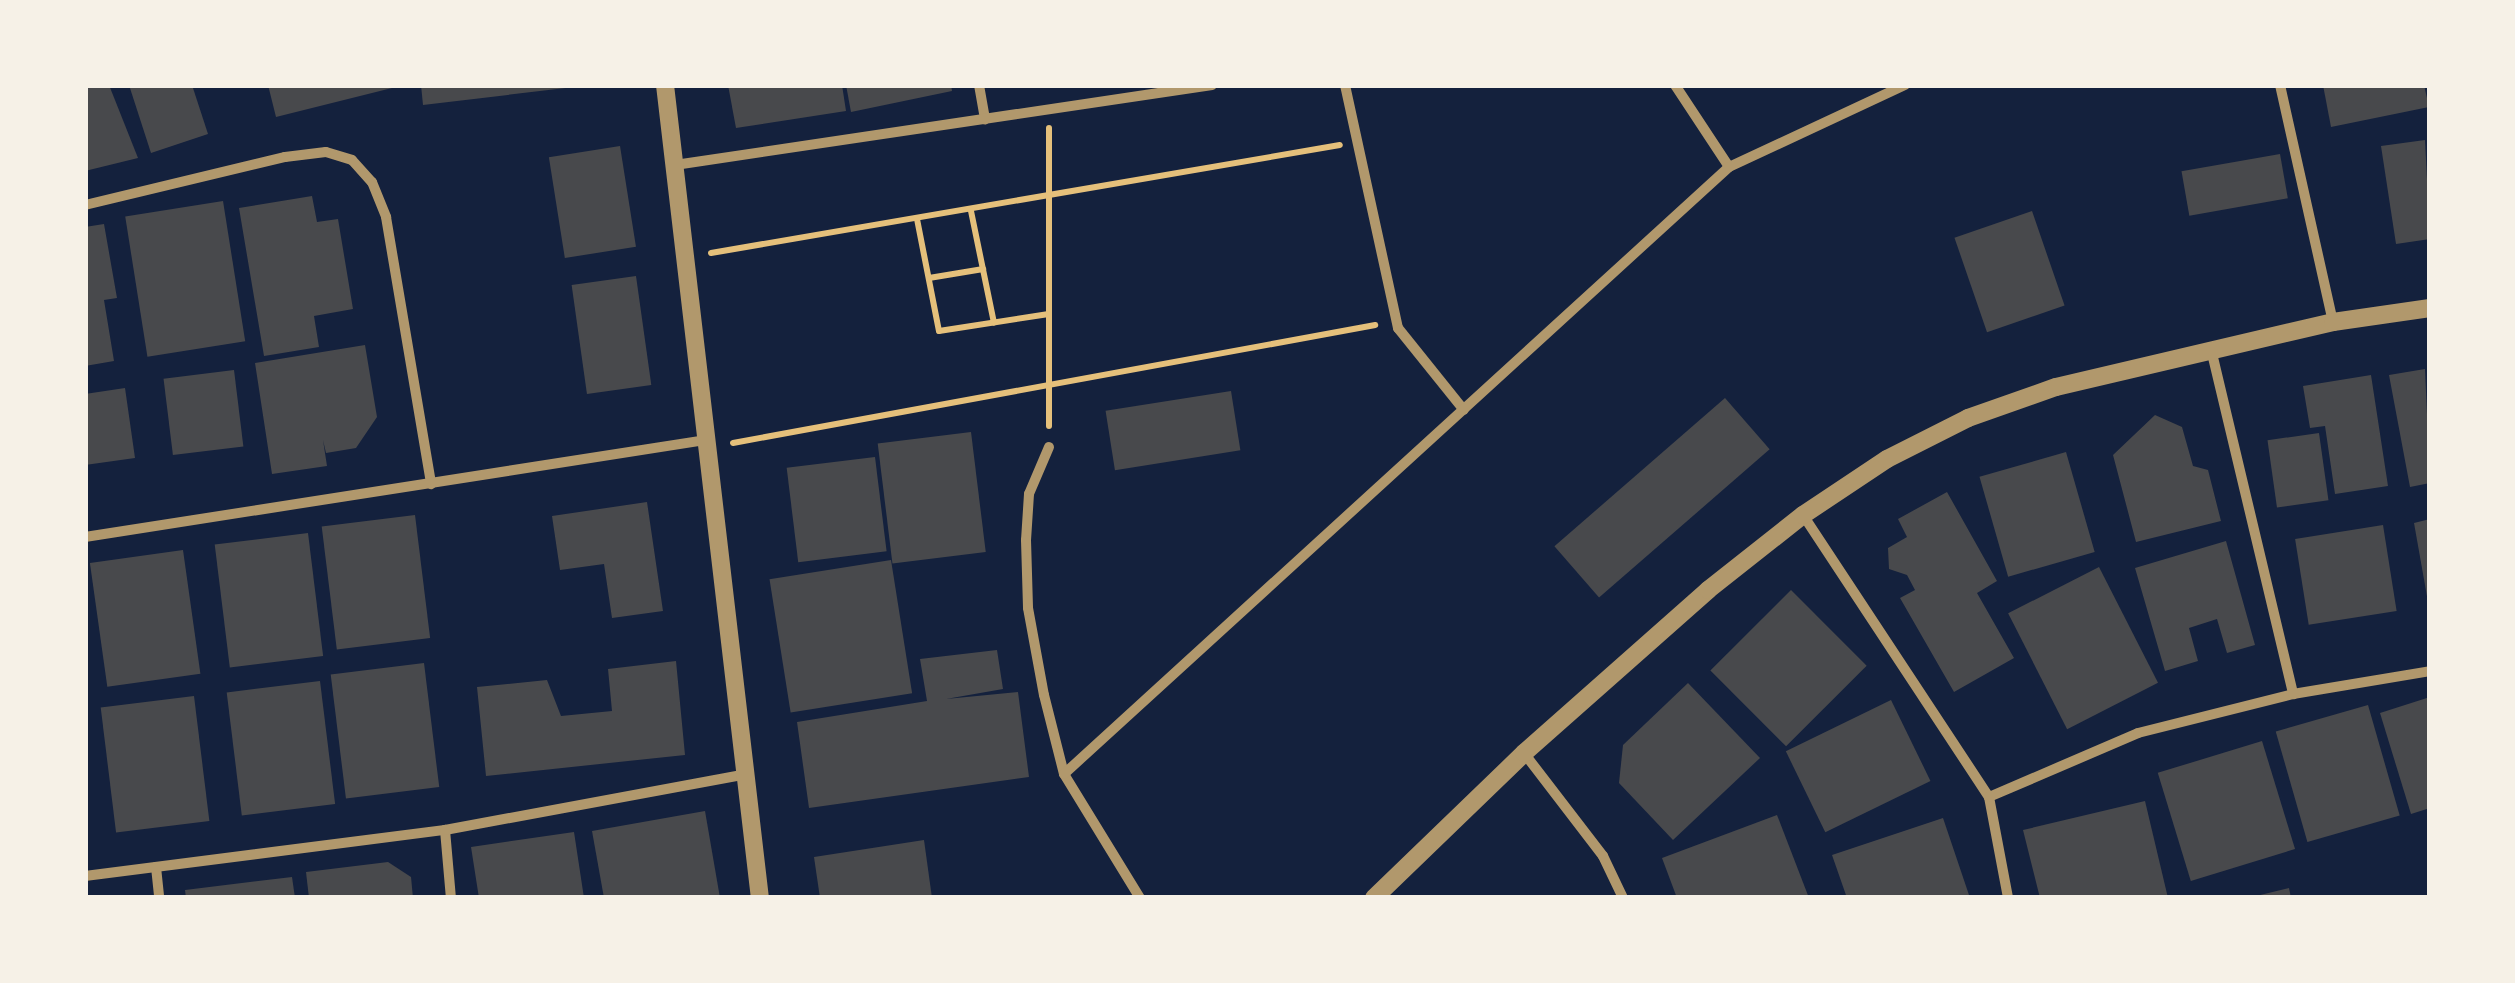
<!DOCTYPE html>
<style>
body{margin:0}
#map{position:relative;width:2515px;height:983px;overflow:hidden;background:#14213d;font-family:Helvetica,sans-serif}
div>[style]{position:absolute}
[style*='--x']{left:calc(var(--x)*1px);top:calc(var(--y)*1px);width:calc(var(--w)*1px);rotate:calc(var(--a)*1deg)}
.building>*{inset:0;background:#48494c;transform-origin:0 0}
.path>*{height:6px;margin:-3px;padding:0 3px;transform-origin:3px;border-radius:3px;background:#e5c07b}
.minor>*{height:10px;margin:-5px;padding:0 5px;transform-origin:5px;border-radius:5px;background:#b1986c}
.tertiary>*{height:18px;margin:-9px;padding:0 9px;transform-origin:9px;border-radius:9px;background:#b1986c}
span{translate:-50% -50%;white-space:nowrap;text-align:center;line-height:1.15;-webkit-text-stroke:8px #f6f1e7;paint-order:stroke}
.frame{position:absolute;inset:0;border:88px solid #f6f1e7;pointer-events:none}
</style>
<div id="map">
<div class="building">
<i style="clip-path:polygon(85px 85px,109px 85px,138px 158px,85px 171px)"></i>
<i style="clip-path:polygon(129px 85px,192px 85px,208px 134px,151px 153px)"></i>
<i style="clip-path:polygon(268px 85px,400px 85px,400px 86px,276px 117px)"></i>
<i style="clip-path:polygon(421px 85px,574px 85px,574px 87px,423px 105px)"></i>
<i style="clip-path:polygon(728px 85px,842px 85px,846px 111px,736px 128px)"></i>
<i style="clip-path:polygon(846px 85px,951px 85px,952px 91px,851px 112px)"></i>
<i style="clip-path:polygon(2323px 85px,2424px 85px,2429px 107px,2331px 127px)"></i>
<i style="clip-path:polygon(2425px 140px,2430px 239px,2396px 244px,2381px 146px)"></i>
<i style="left:620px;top:146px;width:102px;height:72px;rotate:81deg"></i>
<i style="left:2280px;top:154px;width:45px;height:100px;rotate:80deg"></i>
<i style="clip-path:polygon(312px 196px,317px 222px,338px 219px,353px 309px,314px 316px,319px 347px,264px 356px,239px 208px)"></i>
<i style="left:223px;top:201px;width:142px;height:99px;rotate:81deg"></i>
<i style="left:2032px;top:211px;width:100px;height:82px;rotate:71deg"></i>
<i style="clip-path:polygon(104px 224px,117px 298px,104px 300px,114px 361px,85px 366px,85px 227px)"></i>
<i style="left:636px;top:276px;width:110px;height:65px;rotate:82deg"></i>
<i style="clip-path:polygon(365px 345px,377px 417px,356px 448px,326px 453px,323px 440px,327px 466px,272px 474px,255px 363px)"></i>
<i style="clip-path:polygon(2425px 369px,2430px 483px,2410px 487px,2389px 375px)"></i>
<i style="left:234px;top:370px;width:77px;height:71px;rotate:83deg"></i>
<i style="clip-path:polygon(2371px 375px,2388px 486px,2335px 494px,2325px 426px,2310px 428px,2303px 386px)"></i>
<i style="clip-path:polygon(125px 388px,135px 458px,85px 465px,85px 394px)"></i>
<i style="left:1231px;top:391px;width:60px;height:127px;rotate:81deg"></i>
<i style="left:1725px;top:398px;width:68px;height:226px;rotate:49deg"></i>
<i style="clip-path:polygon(2155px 415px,2182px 427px,2193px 466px,2208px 470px,2221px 521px,2136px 542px,2113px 455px)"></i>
<i style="left:971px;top:432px;width:121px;height:94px;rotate:83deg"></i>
<i style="left:2319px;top:433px;width:68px;height:52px;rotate:82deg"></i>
<i style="left:2066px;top:452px;width:104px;height:90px;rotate:74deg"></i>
<i style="left:875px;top:457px;width:95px;height:89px;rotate:83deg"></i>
<i style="clip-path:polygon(1947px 492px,1997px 581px,1977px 593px,2014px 658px,1954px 692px,1900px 598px,1915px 590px,1907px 575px,1889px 569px,1888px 548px,1907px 537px,1898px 519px)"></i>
<i style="clip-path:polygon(647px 502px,663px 611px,612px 618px,604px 564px,560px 570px,552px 516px)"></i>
<i style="left:415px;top:515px;width:124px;height:94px;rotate:83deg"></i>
<i style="clip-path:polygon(2430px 519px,2430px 602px,2428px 602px,2414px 523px)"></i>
<i style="left:2383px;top:525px;width:87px;height:89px;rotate:81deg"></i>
<i style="left:308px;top:533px;width:124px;height:94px;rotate:83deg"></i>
<i style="clip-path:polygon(2226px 541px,2255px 645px,2227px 653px,2217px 619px,2189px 628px,2198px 661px,2165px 671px,2135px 568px)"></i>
<i style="left:183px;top:550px;width:125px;height:94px;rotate:82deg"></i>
<i style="left:891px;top:560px;width:135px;height:123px;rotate:81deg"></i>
<i style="left:2099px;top:567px;width:130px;height:102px;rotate:63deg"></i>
<i style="left:1791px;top:590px;width:107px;height:114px;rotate:45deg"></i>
<i style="clip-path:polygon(997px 650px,1003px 689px,946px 699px,1018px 692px,1029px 777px,809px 808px,797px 722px,927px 701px,920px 659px)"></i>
<i style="clip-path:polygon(676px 661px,685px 755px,486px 776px,477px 687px,547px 680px,561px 716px,612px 711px,608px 669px)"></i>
<i style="left:424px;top:663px;width:125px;height:94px;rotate:83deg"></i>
<i style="left:320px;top:681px;width:124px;height:94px;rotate:83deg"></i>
<i style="clip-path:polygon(1688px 683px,1760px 758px,1673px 840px,1619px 783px,1623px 745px)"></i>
<i style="left:194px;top:696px;width:126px;height:94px;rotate:83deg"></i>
<i style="clip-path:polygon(2430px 697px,2430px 808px,2411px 814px,2380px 713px)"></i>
<i style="left:1891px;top:700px;width:90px;height:117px;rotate:64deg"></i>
<i style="left:2368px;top:705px;width:115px;height:96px;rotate:74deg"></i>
<i style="left:2262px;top:741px;width:113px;height:109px;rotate:73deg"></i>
<i style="clip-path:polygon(2145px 801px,2168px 898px,2040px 898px,2023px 830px)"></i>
<i style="clip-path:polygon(705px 811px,720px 898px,604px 898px,592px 831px)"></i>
<i style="clip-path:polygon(1777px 815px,1809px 898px,1677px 898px,1662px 858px)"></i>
<i style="clip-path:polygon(1943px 818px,1970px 898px,1847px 898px,1832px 855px)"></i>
<i style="clip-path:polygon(574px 832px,584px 898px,479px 898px,471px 847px)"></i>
<i style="clip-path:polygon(924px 840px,932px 898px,820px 898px,814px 857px)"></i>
<i style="clip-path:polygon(388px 862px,411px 877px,413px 898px,309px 898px,306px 872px)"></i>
<i style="clip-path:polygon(292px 877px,295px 898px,186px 898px,185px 890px)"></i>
<i style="clip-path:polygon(2289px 888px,2291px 898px,2253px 898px,2252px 897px)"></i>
</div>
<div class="path">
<i style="--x:1049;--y:128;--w:298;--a:90"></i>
<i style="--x:971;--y:211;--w:114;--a:78.4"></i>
<i style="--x:917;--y:219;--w:114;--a:78.9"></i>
<i style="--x:939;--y:331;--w:111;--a:-8.8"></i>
<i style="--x:711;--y:253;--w:638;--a:-9.74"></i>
<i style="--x:929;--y:278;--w:55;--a:-9.5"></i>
<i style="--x:733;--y:443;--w:653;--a:-10.41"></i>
</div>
<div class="minor">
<i style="--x:979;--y:85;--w:35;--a:80"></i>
<i style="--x:1345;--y:85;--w:249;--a:77.7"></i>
<i style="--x:1398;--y:328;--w:105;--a:51.2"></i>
<i style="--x:1675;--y:85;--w:98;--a:56.6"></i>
<i style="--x:2280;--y:85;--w:243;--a:77.4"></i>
<i style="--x:675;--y:165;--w:543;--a:-8.47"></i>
<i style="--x:85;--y:205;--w:206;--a:-13.5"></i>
<i style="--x:285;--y:157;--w:41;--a:-7"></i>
<i style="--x:326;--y:152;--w:27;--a:17"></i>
<i style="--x:352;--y:160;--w:30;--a:48"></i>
<i style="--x:372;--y:182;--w:38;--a:68"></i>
<i style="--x:386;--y:217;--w:271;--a:80.4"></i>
<i style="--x:2211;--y:349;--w:355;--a:76.6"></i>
<i style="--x:1049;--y:447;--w:51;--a:113.1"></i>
<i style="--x:1029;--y:494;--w:46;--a:93.7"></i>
<i style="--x:1026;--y:540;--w:68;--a:88.3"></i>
<i style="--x:1028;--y:608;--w:88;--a:79.6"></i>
<i style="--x:1044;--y:695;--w:81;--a:75.8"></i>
<i style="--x:1064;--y:774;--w:145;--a:58.5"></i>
<i style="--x:1803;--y:515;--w:338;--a:56.6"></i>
<i style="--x:1989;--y:797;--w:103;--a:79.3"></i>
<i style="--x:85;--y:537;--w:629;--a:-8.88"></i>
<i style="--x:1524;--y:753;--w:130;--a:52.5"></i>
<i style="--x:1603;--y:856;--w:47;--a:64.5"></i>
<i style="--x:1064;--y:774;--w:900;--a:-42.39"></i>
<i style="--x:1729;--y:167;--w:194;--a:-25"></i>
<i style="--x:1989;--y:797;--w:162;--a:-23.2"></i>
<i style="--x:2138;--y:733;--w:160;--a:-14.1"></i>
<i style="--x:2293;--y:694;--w:139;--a:-9.5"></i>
<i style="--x:445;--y:830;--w:68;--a:85"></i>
<i style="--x:156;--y:867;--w:31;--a:84"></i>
<i style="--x:85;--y:876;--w:363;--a:-7.3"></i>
<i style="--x:445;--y:830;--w:306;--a:-10.5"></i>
</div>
<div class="tertiary">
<i style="--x:665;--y:85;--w:819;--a:83.34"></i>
<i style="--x:1374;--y:898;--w:209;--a:-44"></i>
<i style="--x:1524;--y:753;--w:246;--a:-41.5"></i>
<i style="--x:1708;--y:590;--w:121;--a:-38.3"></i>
<i style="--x:1803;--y:515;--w:101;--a:-33.7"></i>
<i style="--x:1887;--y:459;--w:91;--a:-26.8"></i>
<i style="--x:1968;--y:418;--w:93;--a:-19.4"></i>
<i style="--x:2056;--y:387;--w:285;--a:-13.2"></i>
<i style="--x:2333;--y:322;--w:98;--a:-8.2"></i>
</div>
<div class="frame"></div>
</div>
